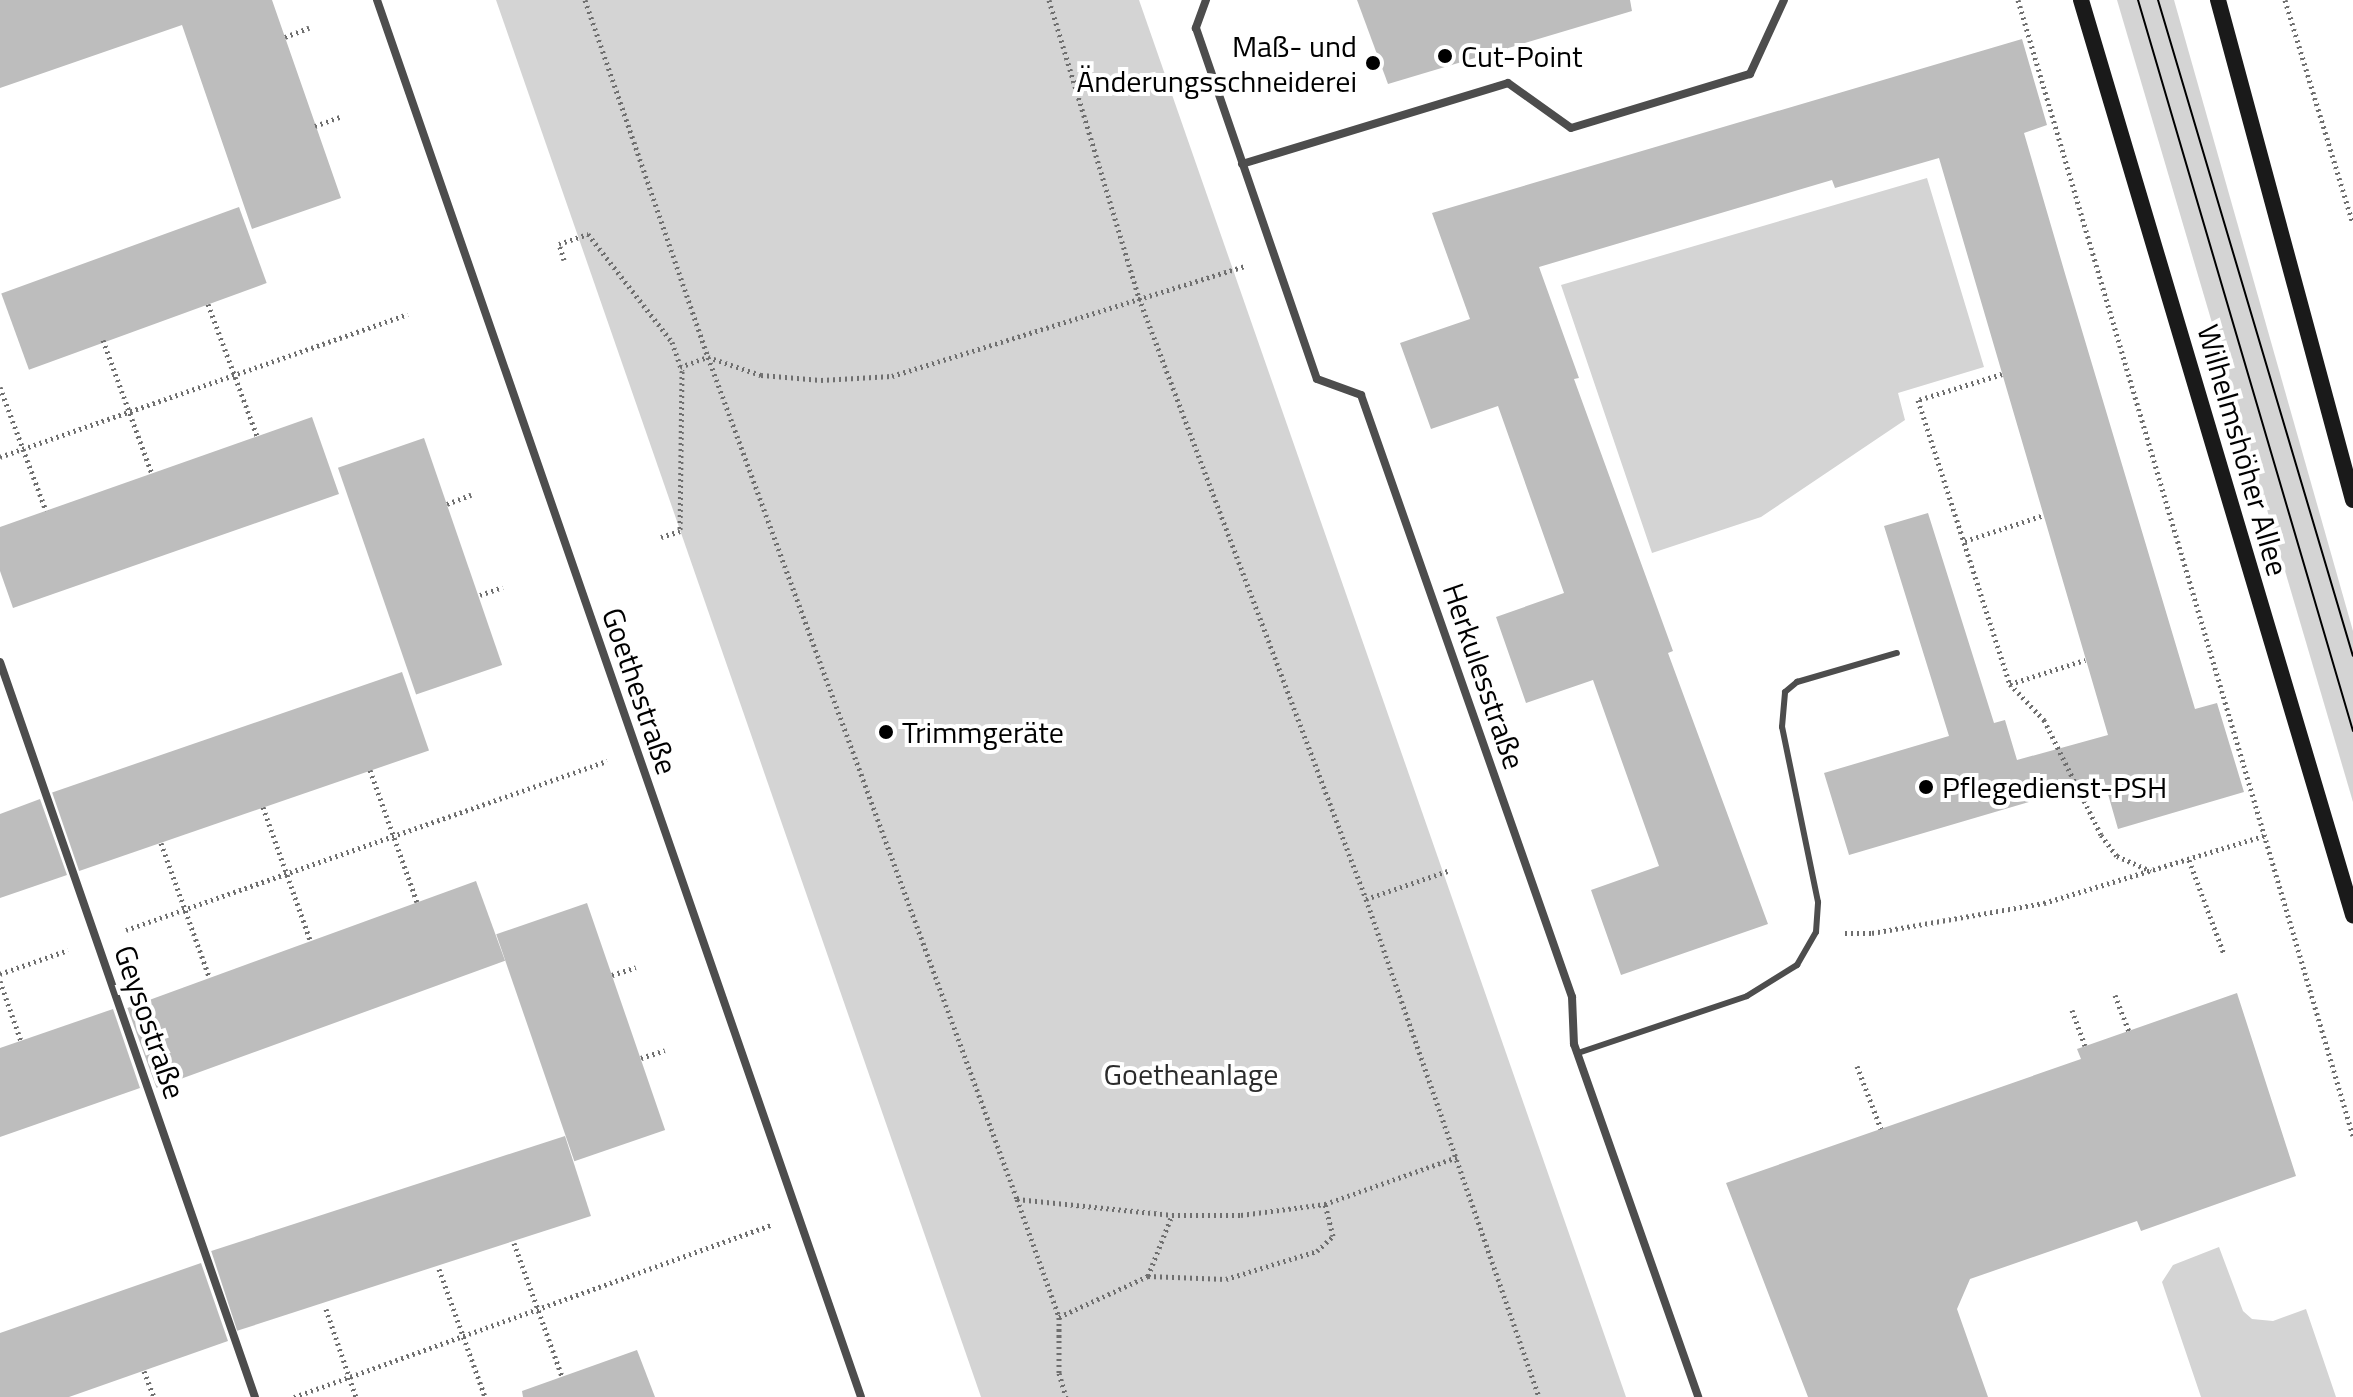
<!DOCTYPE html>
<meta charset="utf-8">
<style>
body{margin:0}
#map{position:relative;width:2353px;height:1397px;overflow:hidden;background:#fff;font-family:"Titillium Web",sans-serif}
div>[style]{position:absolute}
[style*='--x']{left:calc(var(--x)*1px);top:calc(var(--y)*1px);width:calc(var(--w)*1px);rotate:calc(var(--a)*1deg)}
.green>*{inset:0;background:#d4d4d4}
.building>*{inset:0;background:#bdbdbd;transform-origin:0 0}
.path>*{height:5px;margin-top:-2.5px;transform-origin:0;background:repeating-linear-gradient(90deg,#6f6f6f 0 2px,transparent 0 6px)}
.lane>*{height:6px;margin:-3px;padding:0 3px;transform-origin:3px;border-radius:3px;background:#4d4d4d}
.street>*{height:8px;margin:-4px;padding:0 4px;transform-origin:4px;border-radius:4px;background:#4d4d4d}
.secondary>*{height:16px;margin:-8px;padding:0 8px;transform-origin:8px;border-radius:8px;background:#1a1a1a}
.tram>*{height:2px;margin:-1px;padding:0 1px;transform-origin:1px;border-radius:1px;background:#000}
.dots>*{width:22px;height:22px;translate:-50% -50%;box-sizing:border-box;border:4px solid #fff;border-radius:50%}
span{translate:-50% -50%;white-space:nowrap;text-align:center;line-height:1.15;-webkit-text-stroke:8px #fff;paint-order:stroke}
.poi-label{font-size:30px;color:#000}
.right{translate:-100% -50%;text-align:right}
.left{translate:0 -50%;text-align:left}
.street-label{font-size:30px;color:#000}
.park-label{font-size:30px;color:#2b2b2b}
</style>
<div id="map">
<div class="green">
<i style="clip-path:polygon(496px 0,1139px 0,1626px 1397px,981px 1397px)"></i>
<i style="clip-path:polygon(2117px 0,2174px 0,2353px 631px,2353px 802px)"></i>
<i style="clip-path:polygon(1927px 178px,1984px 367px,1898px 393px,1905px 420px,1761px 517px,1652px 553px,1561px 285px)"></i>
<i style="clip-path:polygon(2219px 1247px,2243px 1311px,2252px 1319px,2273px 1321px,2306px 1309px,2336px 1397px,2201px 1397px,2162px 1282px,2173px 1265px)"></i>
</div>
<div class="building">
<i style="clip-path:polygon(0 0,272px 0,341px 198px,252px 229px,182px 25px,0 88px)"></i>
<i style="clip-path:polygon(1357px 0,1630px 0,1632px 11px,1388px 84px)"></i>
<i style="clip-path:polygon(2022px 39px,2047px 125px,2024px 133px,2066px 277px,2195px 709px,2217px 703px,2244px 792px,2118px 829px,2104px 780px,1849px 855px,1824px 773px,1949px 736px,1884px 526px,1928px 513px,1994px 723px,2005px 720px,2017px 760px,2108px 735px,1939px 158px,1835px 188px,1832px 180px,1539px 267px,1579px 378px,1574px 379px,1673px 651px,1668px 653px,1768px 924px,1621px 975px,1591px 890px,1659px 866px,1593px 680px,1526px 703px,1496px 617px,1564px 593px,1498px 406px,1431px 429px,1400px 343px,1470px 319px,1432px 213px)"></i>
<i style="left:239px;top:207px;width:81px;height:253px;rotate:70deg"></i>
<i style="clip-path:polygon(312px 417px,339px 494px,13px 608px,0 571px,0 527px)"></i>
<i style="left:424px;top:438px;width:240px;height:91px;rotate:71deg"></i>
<i style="left:402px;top:672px;width:83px;height:370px;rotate:71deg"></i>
<i style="clip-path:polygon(40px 799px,67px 875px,0 898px,0 814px)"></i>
<i style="left:476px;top:881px;width:85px;height:371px;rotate:70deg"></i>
<i style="left:587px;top:903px;width:240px;height:96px;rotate:71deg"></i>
<i style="clip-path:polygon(2237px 993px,2296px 1176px,2141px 1231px,2137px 1221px,1970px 1279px,1957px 1309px,1988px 1397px,1808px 1397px,1726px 1183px,2081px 1059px,2077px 1049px)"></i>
<i style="clip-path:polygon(113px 1009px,140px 1088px,0 1137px,0 1048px)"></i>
<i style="left:565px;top:1136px;width:84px;height:372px;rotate:72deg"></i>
<i style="clip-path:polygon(201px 1263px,228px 1341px,69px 1397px,0 1397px,0 1333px)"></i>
<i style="clip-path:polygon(637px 1350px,655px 1397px,523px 1397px,522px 1391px)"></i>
</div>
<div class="path">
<i style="--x:585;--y:0;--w:378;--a:71"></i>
<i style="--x:708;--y:357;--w:897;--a:69.85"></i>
<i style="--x:1017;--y:1199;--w:156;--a:5.9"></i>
<i style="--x:1172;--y:1215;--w:69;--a:0"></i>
<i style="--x:1241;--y:1215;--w:85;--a:-7.5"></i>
<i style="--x:1325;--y:1204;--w:140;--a:-19.6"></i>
<i style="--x:1049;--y:0;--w:311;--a:73.2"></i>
<i style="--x:1139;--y:298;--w:642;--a:69.31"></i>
<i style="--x:1366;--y:899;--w:527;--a:70.84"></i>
<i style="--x:2018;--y:0;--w:1184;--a:73.57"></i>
<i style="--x:2285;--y:0;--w:234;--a:73.1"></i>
<i style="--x:285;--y:37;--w:26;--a:-21"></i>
<i style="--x:315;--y:126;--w:27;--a:-20"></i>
<i style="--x:564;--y:260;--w:17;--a:-107"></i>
<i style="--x:559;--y:244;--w:31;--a:-19"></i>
<i style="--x:588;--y:234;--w:137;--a:52.1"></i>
<i style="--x:672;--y:342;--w:31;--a:71"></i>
<i style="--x:682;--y:371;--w:160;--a:90.7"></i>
<i style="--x:680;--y:531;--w:20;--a:162"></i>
<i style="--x:208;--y:304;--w:141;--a:69.6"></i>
<i style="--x:103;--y:340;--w:143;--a:69.9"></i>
<i style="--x:680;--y:367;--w:30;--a:-20"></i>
<i style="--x:708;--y:357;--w:56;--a:18.8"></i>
<i style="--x:761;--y:375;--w:60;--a:4.8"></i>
<i style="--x:821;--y:380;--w:71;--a:-3.2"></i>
<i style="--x:892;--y:376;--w:371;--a:-17.3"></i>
<i style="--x:2002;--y:374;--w:88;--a:162.8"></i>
<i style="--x:1918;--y:400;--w:299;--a:72.1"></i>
<i style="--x:2010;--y:684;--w:50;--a:46.6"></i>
<i style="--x:2044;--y:720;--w:128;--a:63.6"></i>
<i style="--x:2101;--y:835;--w:26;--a:53"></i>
<i style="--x:2117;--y:856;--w:37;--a:24"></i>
<i style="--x:0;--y:387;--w:132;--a:69.6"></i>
<i style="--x:0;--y:457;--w:432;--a:-19.3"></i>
<i style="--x:447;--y:504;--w:26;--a:-21"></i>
<i style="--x:1965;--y:541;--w:83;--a:-18.2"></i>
<i style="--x:480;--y:595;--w:24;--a:-19"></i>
<i style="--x:2010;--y:684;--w:79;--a:-17.7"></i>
<i style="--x:370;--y:770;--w:140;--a:70.4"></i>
<i style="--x:263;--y:807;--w:141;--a:70.5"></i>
<i style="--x:161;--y:843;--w:141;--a:70.2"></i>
<i style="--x:2189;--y:860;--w:100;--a:69.6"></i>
<i style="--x:1366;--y:899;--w:89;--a:-19"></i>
<i style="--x:126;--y:930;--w:510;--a:-19.36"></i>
<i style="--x:1845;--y:933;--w:27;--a:0"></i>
<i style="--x:1872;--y:933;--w:175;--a:-9.9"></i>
<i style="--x:2044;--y:903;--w:233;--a:-17"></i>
<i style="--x:0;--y:974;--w:72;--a:-19.4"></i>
<i style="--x:612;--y:975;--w:25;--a:-18"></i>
<i style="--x:0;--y:981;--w:64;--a:70.7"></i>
<i style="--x:2115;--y:995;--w:39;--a:69"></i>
<i style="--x:2072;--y:1010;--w:38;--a:70"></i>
<i style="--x:641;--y:1058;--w:25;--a:-18"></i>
<i style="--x:1857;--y:1066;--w:67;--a:69.1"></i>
<i style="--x:1017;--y:1199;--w:125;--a:70.4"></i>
<i style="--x:1059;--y:1317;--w:56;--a:90"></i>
<i style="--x:1059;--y:1373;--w:25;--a:74"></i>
<i style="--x:514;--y:1243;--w:141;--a:70.2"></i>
<i style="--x:439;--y:1269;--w:136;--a:70.2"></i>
<i style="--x:1148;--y:1276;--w:66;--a:-68.5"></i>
<i style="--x:326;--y:1309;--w:93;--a:71.2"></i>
<i style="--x:1059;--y:1317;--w:98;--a:-24.7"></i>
<i style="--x:1148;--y:1276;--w:78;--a:2.2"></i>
<i style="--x:1226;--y:1279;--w:95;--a:-17.1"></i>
<i style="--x:1317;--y:1251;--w:22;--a:-43"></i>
<i style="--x:1333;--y:1236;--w:33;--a:-104"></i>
<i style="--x:144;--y:1371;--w:28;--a:69"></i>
<i style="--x:294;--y:1397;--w:507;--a:-19.83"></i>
</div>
<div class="lane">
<i style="--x:1578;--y:1053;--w:178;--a:-18.6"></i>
<i style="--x:1747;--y:996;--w:59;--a:-31.8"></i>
<i style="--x:1797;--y:965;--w:38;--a:-60"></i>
<i style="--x:1816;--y:932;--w:30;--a:-86"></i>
<i style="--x:1818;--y:902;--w:179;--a:-101.6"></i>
<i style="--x:1782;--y:727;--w:35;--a:-85"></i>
<i style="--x:1785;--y:692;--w:16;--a:-40"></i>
<i style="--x:1797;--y:682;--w:104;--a:-16.2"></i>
</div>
<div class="street">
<i style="--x:377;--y:0;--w:1478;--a:70.89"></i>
<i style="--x:1206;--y:0;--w:30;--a:110"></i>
<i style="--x:1196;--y:28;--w:371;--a:71"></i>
<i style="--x:1317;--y:379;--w:47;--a:20"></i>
<i style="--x:1361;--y:395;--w:638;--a:70.68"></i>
<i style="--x:1572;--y:997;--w:47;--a:87.6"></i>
<i style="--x:1574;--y:1044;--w:374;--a:70.6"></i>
<i style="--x:1242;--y:164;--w:278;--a:-16.9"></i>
<i style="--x:1508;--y:83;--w:77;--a:35.5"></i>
<i style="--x:1571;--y:128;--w:187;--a:-16.8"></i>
<i style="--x:1750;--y:74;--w:81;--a:-65.3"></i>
<i style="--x:0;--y:662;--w:778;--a:70.87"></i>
</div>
<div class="secondary">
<i style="--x:2081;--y:0;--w:955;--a:73.44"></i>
<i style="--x:2218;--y:0;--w:518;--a:74.89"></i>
</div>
<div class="tram">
<i style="--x:2138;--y:0;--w:762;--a:73.61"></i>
<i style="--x:2158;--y:0;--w:684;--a:73.45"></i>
</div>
<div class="dots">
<i style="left:1445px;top:56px;background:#000"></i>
<i style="left:1373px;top:63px;background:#000"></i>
<i style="left:886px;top:732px;background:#000"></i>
<i style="left:1926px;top:787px;background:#000"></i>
</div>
<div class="poi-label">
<span class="right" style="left:1357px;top:63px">Maß- und<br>Änderungsschneiderei</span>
<span class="left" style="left:1461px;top:56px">Cut-Point</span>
<span class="left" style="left:902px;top:732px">Trimmgeräte</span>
<span class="left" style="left:1942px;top:787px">Pflegedienst-PSH</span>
</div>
<div class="street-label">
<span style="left:2243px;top:450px;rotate:74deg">Wilhelmshöher Allee</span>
<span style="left:1484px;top:676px;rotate:71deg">Herkulesstraße</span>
<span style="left:640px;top:691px;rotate:71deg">Goethestraße</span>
<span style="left:150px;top:1022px;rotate:71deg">Geysostraße</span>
</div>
<div class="park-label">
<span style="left:1191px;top:1074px">Goetheanlage</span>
</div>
</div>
